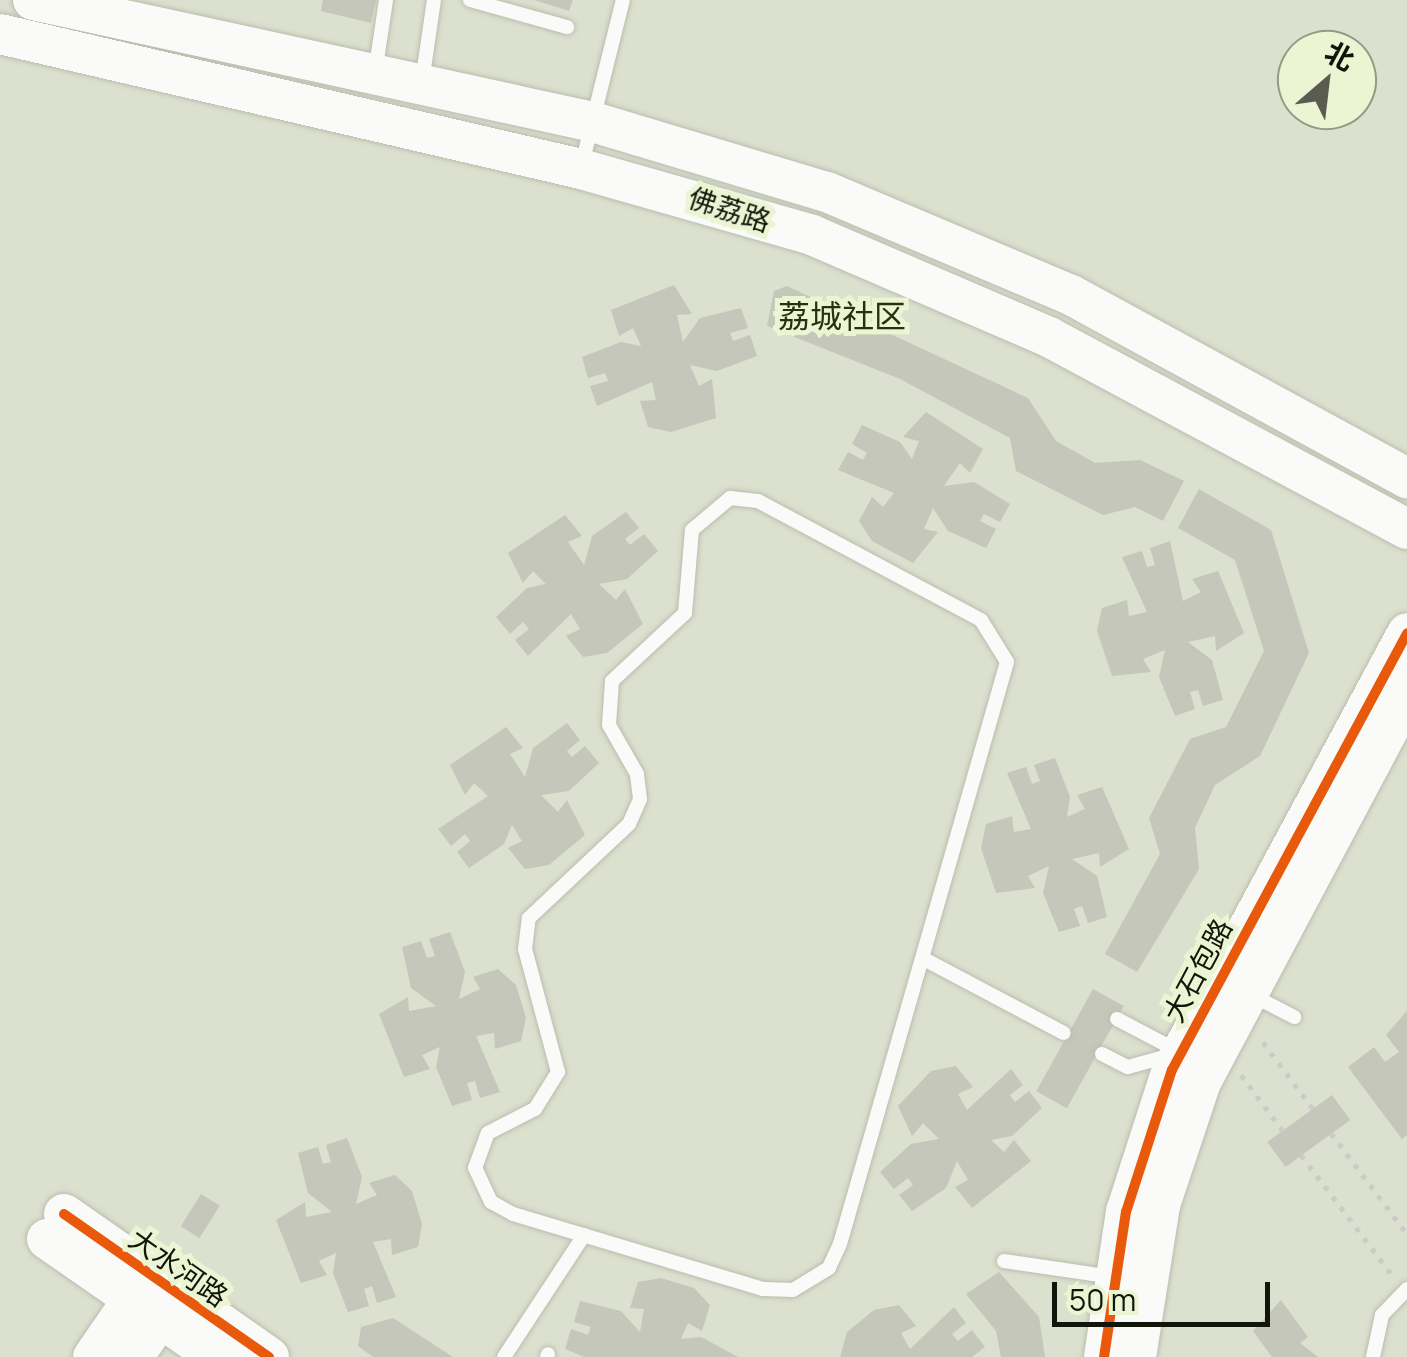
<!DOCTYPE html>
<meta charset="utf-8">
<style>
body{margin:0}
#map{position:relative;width:1407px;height:1357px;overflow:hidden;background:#dce0ce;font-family:Manrope,"Noto Sans SC",sans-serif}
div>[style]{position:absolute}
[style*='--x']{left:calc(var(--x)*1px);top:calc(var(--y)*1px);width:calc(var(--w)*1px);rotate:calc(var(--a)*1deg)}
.building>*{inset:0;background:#c4c7b9;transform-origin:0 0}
.path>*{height:5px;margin-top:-2.5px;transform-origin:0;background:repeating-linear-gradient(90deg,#cbccc7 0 5px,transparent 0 13px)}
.roads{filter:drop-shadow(0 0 2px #babdaf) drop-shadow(0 0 2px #babdaf)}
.lane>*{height:14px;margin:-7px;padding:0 7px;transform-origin:7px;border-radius:7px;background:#fafaf8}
.secondary>*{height:40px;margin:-20px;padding:0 20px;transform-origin:20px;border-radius:20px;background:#fafaf8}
.cycleway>*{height:10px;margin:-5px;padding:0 5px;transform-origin:5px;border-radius:5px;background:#e8590c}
span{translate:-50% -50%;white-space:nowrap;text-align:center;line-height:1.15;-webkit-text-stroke:10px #ecf5d3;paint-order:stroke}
.street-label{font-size:28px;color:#121509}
.quarter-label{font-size:32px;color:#292f13}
.north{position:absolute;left:1277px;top:30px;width:100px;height:100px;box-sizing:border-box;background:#ecf5d3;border:2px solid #959b82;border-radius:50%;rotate:28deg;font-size:28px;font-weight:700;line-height:40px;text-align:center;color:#121509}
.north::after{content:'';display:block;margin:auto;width:35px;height:45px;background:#595c4e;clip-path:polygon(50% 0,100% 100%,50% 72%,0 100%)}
.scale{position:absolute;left:1052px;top:1282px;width:218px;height:45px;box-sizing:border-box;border:5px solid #121509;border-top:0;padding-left:12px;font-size:30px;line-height:35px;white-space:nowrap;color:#121509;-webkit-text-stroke:8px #ecf5d3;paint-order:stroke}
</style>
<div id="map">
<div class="building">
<i style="clip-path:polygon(323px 0,376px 0,371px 23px,321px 11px)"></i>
<i style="clip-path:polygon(534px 0,573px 0,569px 11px)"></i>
<i style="clip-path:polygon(674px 285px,692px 314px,677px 315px,683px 342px,700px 318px,741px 308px,748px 328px,730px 333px,733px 341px,750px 335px,757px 356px,717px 371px,690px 365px,699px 386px,712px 379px,716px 418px,671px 432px,648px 427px,640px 401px,656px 400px,652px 382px,597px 406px,590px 386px,608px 381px,605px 373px,588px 378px,582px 357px,621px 342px,641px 346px,633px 328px,619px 336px,611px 310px)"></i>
<i style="clip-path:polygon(787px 286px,1028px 398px,1056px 441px,1095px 463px,1140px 460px,1184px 481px,1163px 521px,1135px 507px,1103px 515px,1016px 471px,1010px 438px,900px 379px,767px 326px,774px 291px)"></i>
<i style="clip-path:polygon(926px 412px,983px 449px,970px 473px,960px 463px,944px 486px,974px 482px,1010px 504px,1000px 522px,984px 514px,980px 521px,996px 529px,986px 548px,948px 531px,933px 508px,924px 529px,938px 532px,913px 563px,872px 541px,859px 521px,872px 497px,883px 507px,894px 493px,838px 470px,848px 452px,863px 460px,867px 453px,852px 444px,862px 425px,900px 442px,912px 459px,919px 441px,903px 437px)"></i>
<i style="clip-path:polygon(1199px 489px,1271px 530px,1309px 653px,1260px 756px,1215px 785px,1195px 828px,1199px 869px,1137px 972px,1105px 954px,1160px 854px,1149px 818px,1190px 739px,1226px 727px,1264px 651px,1235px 560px,1178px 528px)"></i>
<i style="clip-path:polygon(626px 512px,639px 528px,625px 539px,630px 545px,644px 534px,658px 551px,627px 579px,599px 584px,616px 600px,625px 589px,643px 624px,607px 653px,583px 657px,566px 636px,580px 629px,571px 614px,528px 656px,515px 640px,529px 629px,523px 622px,510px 634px,496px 617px,527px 588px,546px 584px,533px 571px,523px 583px,508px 553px,565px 515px,582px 536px,568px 542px,584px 565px,592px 536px)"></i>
<i style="clip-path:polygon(1170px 541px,1183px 601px,1201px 592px,1192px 579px,1218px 571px,1244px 633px,1216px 651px,1215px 636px,1188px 642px,1212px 660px,1223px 700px,1203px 706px,1198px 690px,1190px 692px,1195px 709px,1175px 716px,1159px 677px,1165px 650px,1143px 659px,1151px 672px,1112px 676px,1097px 631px,1102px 608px,1127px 600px,1129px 616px,1147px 612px,1122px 557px,1142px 551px,1147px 567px,1155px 565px,1150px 548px)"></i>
<i style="clip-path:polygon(567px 723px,580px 740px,567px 751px,572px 757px,585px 746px,599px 763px,569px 791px,541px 795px,558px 812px,567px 800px,585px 835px,549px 865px,525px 869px,508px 848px,522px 841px,512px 825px,504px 844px,469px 868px,457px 852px,470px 841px,465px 834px,451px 846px,438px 829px,488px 796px,474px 783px,465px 795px,450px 765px,506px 727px,523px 748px,510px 754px,525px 777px,533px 748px)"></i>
<i style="clip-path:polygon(1055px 758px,1070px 797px,1067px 817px,1085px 809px,1077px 795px,1102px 787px,1129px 849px,1100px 867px,1099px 853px,1072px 859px,1097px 876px,1107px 917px,1088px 923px,1082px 906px,1074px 909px,1080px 926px,1059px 932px,1043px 893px,1049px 866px,1028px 876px,1035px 888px,996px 893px,981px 848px,986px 824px,1012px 816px,1014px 832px,1031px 829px,1007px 773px,1026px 767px,1032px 784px,1040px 781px,1034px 765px)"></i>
<i style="clip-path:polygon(450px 932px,465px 972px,459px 999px,480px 989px,473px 977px,498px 969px,516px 985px,526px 1018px,521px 1041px,495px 1049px,494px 1033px,476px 1036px,500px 1092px,480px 1098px,475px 1081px,467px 1083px,472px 1100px,452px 1106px,436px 1067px,440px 1047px,422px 1055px,430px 1069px,404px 1077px,379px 1014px,408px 997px,409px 1011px,436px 1006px,411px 988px,402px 947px,421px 941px,427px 958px,435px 956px,429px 939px)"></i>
<i style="left:1093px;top:989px;width:35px;height:117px;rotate:29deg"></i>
<i style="clip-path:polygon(1407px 1011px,1407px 1135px,1402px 1139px,1348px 1067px,1374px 1047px,1385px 1062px,1399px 1052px,1386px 1035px)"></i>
<i style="clip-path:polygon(956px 1066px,973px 1087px,958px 1094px,967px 1110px,1011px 1069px,1023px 1085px,1010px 1095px,1015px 1102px,1029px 1091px,1042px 1108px,1012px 1136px,991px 1140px,1004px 1152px,1014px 1140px,1031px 1161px,972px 1208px,955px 1187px,968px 1180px,957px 1161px,946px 1188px,912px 1211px,899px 1195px,913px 1185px,908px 1178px,894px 1189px,880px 1172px,911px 1144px,939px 1139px,923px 1123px,912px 1136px,898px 1106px,931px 1071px)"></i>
<i style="left:1332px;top:1095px;width:31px;height:80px;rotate:54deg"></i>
<i style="clip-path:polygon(347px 1138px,362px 1177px,356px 1204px,377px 1195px,369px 1183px,395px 1175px,412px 1191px,422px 1224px,418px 1247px,392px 1255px,391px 1239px,373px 1242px,396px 1297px,377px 1303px,372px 1286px,364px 1289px,369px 1306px,348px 1312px,333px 1273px,336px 1253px,319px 1261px,327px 1275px,301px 1283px,276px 1220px,305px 1202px,306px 1217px,332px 1212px,308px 1193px,298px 1153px,318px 1147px,323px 1164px,331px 1162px,326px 1145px)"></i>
<i style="left:201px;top:1194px;width:22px;height:38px;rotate:32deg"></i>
<i style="clip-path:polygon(999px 1272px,1039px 1317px,1045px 1357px,1001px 1357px,996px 1331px,966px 1294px)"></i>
<i style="clip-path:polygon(661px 1278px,694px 1288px,710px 1305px,702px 1331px,688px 1323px,681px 1339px,701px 1337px,738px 1357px,584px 1357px,565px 1349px,571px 1329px,588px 1335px,591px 1327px,574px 1322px,580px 1301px,621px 1311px,640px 1332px,644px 1309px,630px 1308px,638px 1282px)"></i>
<i style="clip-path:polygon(1281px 1300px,1308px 1337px,1300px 1343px,1318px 1357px,1272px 1357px,1253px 1331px)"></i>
<i style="clip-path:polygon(899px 1305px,916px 1326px,901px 1333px,910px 1349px,954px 1307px,966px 1323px,952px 1334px,958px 1341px,972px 1330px,985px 1347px,972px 1357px,840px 1357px,847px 1332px,874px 1310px)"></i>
<i style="clip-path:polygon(393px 1318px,453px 1357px,373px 1357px,358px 1346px,361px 1327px)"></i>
</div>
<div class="path">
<i style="--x:1263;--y:1042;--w:84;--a:53.3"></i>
<i style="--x:1241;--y:1075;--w:70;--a:53.1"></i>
<i style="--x:1331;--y:1133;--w:126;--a:53"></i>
<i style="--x:1301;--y:1155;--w:152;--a:52.8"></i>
</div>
<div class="roads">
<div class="lane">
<i style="--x:470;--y:0;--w:101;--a:15.6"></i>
<i style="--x:375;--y:73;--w:74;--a:-81.4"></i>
<i style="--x:422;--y:82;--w:83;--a:-81.7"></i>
<i style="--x:582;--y:164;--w:169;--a:-76"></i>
<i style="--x:730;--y:498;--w:28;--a:6"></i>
<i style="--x:758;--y:501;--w:253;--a:28.1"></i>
<i style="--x:981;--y:620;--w:49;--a:58.2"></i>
<i style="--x:1007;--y:662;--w:605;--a:106.01"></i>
<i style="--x:840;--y:1244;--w:26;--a:115"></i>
<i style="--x:829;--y:1268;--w:42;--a:148.6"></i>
<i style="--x:793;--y:1290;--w:30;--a:-178"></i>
<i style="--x:763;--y:1289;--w:261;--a:-163.3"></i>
<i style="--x:513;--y:1214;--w:25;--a:-151"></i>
<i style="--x:491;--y:1202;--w:38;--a:-115"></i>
<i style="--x:475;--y:1168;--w:37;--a:-70"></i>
<i style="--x:488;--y:1133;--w:53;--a:-27.1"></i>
<i style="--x:535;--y:1109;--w:44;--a:-58.1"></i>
<i style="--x:558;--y:1072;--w:127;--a:-105"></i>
<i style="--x:525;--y:949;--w:31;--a:-83"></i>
<i style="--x:529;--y:918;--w:137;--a:-43.2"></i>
<i style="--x:629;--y:824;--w:27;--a:-66"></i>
<i style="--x:640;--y:799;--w:25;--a:-97"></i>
<i style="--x:637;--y:774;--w:56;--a:-119.7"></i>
<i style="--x:609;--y:725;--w:44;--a:-86.1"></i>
<i style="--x:612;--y:681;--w:100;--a:-43"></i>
<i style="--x:685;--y:613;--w:83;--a:-85.2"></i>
<i style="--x:692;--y:530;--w:50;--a:-40.1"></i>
<i style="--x:924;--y:959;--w:158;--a:27.9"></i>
<i style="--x:1250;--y:994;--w:50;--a:27.6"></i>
<i style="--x:1117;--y:1019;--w:69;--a:27.7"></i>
<i style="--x:1102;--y:1054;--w:29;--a:27"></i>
<i style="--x:1128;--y:1067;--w:45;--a:-15.6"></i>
<i style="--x:1004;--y:1261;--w:109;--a:8.4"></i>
<i style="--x:504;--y:1357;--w:146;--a:-56.7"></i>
<i style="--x:547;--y:1357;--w:3;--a:-72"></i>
<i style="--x:1373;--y:1357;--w:43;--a:-77.9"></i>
<i style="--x:1382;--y:1315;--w:36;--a:-46"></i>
</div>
<div class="secondary">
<i style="--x:33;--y:0;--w:573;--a:12.29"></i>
<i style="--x:593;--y:122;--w:244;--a:16.7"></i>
<i style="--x:827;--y:192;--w:265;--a:22.9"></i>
<i style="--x:1071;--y:295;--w:383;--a:28.6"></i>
<i style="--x:0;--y:34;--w:596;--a:13.08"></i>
<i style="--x:581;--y:169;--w:240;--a:15.9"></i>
<i style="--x:812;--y:235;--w:258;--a:23.3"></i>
<i style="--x:1049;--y:337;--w:406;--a:28.2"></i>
<i style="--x:64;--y:1214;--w:250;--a:34.9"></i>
<i style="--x:47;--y:1239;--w:207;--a:34.8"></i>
<i style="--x:93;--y:1357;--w:70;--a:-55.4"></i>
<i style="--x:133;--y:1299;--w:25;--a:-26"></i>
<i style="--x:133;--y:1357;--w:47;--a:-55.3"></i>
<i style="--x:160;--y:1318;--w:25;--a:-83"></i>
<i style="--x:1104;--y:1357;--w:147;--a:-81.4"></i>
<i style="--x:1126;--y:1212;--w:149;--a:-72.1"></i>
<i style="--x:1172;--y:1070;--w:496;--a:-61.7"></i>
<i style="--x:1136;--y:1357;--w:154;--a:-81"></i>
<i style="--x:1160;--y:1205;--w:130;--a:-71.6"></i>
<i style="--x:1201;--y:1082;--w:438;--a:-62"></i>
</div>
</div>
<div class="cycleway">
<i style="--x:64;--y:1214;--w:250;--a:34.9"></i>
<i style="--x:1104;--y:1357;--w:147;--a:-81.4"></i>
<i style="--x:1126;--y:1212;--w:149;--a:-72.1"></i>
<i style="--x:1172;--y:1070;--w:496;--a:-61.7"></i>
</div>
<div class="street-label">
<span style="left:730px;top:209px;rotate:18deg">佛荔路</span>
<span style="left:1197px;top:970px;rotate:-62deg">大石包路</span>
<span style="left:179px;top:1267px;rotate:35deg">大水河路</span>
</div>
<div class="quarter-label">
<span style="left:842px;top:316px">荔城社区</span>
</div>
<div class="north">北</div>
<div class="scale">50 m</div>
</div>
